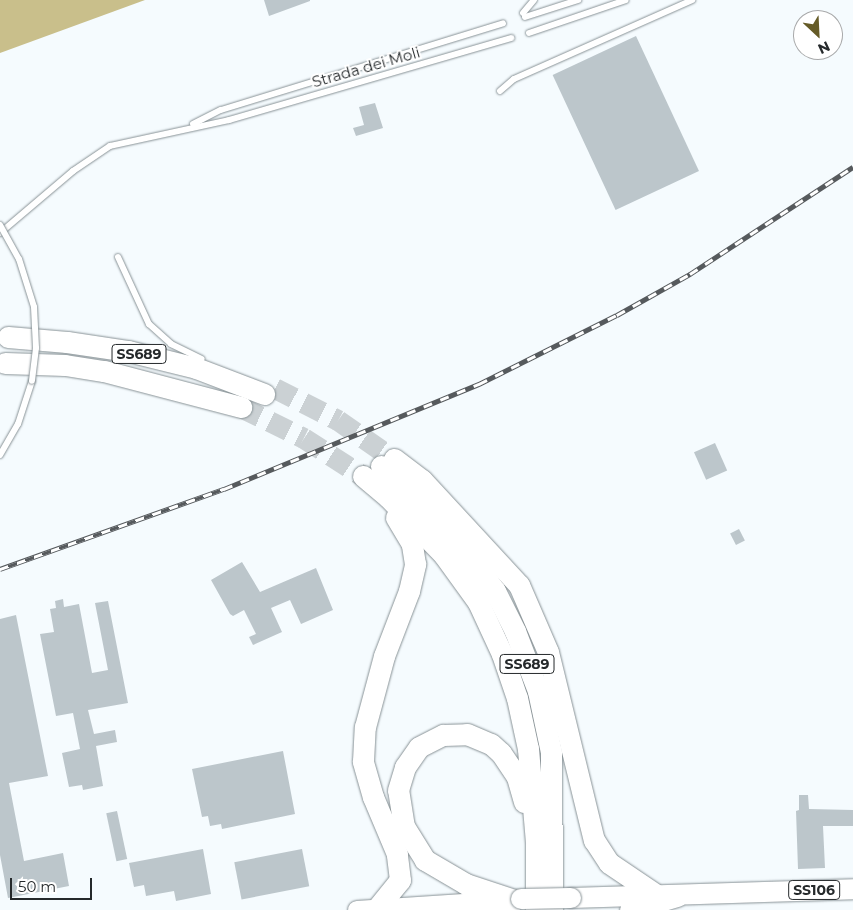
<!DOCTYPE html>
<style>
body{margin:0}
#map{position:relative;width:853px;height:910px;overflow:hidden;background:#f5fbfe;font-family:Montserrat,sans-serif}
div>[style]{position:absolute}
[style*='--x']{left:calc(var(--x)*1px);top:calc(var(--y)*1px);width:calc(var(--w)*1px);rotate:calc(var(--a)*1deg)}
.water>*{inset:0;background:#c9bf8b}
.building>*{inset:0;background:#bcc6cb;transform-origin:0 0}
.trunk-tunnel>*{height:21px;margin-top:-10.5px;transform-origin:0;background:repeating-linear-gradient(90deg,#cbd1d4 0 21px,transparent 0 32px)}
.roads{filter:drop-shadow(0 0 1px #889296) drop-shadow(0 0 1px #889296)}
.service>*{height:6px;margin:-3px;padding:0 3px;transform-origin:3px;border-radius:3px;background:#fff}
.secondary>*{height:18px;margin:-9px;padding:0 9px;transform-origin:9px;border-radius:9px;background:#fff}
.primary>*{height:20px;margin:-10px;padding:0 10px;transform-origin:10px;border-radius:10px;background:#fff}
.trunk>*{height:21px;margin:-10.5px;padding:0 10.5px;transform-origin:10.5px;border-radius:10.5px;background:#fff}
.rail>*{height:5px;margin-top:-2.5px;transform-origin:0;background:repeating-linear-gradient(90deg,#fff 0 9px,#565a5d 0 18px);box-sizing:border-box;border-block:1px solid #565a5d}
.bridges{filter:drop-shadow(0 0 1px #889296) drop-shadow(0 0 1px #889296)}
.service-bridge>*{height:6px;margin:-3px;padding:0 3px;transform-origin:3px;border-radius:3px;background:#fff}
.primary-bridge>*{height:20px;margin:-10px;padding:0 10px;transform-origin:10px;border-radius:10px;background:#fff}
span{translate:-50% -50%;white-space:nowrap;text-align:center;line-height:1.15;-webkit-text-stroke:4px #fff;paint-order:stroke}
.shield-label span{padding:1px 4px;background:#fff;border:1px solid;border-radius:4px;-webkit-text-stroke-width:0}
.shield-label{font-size:14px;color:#25292b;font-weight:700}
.street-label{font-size:15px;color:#25292b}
.north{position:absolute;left:793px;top:10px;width:50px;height:50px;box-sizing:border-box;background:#fff;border:1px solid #a8a9aa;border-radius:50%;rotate:155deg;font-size:14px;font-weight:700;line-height:20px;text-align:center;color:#25292b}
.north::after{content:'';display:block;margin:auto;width:18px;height:22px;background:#655b27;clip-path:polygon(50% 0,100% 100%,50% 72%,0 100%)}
.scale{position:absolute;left:10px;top:878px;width:82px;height:22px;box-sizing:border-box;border:2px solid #25292b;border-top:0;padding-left:6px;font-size:15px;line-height:18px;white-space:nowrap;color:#25292b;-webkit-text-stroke:4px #fff;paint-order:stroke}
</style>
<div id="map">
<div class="water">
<i style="clip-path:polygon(0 0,145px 0,0 53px)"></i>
</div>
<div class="building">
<i style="clip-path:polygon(264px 0,310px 0,310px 1px,269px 16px)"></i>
<i style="left:636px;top:36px;width:149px;height:92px;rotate:65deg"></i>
<i style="clip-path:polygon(375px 103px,383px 128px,356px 136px,353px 128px,364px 125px,359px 107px)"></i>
<i style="left:715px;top:443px;width:30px;height:23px;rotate:66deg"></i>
<i style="left:739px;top:529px;width:13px;height:10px;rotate:63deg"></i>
<i style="clip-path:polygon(242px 562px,260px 592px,316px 568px,333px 610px,301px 624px,290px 600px,271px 608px,282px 632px,253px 645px,249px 637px,256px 634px,244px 610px,233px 616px,230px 614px,211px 580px)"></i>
<i style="clip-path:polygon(63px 599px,64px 607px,79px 604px,92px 673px,108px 670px,95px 603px,108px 601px,128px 703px,88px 710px,94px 734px,115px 730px,117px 742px,96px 746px,103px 786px,83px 790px,82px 785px,69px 787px,62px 753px,80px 749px,73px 713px,56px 716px,40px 634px,54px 632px,50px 609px,56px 608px,55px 601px)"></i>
<i style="clip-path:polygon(16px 615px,48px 776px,9px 783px,24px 861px,63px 853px,69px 886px,8px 898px,0 855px,0 619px)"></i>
<i style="clip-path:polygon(283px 751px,295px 814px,222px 829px,221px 824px,210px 826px,208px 816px,202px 817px,192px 769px)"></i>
<i style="clip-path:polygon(799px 795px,808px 795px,809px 809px,853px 810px,853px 826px,823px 826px,825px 868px,798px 869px,796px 811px,799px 810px)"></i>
<i style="left:117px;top:811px;width:49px;height:11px;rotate:78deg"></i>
<i style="clip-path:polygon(203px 849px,211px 894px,176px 901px,174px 891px,146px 896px,144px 885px,134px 887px,129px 863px)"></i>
<i style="left:302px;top:849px;width:38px;height:69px;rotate:79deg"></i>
</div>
<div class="trunk-tunnel">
<i style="--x:275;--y:388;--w:71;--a:26.9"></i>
<i style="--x:338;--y:420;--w:68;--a:34.9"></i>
<i style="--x:241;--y:407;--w:70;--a:26.2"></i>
<i style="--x:304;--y:438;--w:70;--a:32.8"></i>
</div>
<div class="roads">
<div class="service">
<i style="--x:523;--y:13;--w:17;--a:-50"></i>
<i style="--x:525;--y:17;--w:56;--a:-17.8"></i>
<i style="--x:529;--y:33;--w:102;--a:-18.8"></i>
<i style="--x:500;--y:91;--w:18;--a:-41"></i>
<i style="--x:514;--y:79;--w:195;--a:-23.9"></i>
<i style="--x:193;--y:124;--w:31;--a:-27"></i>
<i style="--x:221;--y:110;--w:295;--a:-17.1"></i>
<i style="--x:0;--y:233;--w:96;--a:-40.3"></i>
<i style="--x:73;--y:171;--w:45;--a:-34"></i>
<i style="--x:110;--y:146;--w:122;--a:-12.3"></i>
<i style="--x:229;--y:120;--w:294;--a:-16.2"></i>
<i style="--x:118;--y:257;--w:74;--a:65.2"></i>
<i style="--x:149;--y:324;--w:30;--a:42"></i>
<i style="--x:171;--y:344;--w:34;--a:26"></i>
<i style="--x:0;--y:455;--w:36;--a:-60"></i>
<i style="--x:18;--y:424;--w:45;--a:-72"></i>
</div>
<div class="secondary">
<i style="--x:357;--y:910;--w:149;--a:-3.8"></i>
</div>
<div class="primary">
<i style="--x:571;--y:898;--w:282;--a:-1.8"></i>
</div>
<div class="trunk">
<i style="--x:8;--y:337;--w:59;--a:4.8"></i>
<i style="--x:67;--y:342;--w:62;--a:8.4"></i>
<i style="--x:128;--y:351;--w:70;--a:14"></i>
<i style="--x:196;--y:368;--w:73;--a:20.9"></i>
<i style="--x:5;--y:363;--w:60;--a:1.9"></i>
<i style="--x:65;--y:365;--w:39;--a:9"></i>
<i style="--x:104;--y:371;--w:142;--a:14.7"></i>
<i style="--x:394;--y:459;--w:35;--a:37"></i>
<i style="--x:422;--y:480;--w:143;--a:47.3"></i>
<i style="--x:519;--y:585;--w:73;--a:66.6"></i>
<i style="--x:548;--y:652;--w:194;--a:76.3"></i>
<i style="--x:594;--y:840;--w:27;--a:57"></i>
<i style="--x:609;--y:863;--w:59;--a:34"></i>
<i style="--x:381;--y:466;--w:107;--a:44.2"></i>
<i style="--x:458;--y:541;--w:62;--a:53.5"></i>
<i style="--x:495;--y:591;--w:45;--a:63.4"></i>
<i style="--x:515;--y:631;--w:64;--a:69"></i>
<i style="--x:538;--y:691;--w:62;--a:78"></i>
<i style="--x:551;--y:752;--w:158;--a:89.6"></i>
<i style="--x:363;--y:476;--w:33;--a:40"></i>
<i style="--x:388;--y:497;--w:81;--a:46"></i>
<i style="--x:444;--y:555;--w:58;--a:54.1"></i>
<i style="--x:478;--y:602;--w:57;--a:65.2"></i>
<i style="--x:502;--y:654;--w:46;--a:71.2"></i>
<i style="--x:517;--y:698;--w:52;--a:77.8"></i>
<i style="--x:528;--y:749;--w:94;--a:85.1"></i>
<i style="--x:536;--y:843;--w:67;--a:90"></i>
<i style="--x:514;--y:900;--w:51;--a:-161.6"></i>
<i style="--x:466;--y:884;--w:48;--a:-149.7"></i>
<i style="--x:425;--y:860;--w:39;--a:-122"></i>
<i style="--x:404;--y:827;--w:37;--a:-99"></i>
<i style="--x:398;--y:790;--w:24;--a:-73"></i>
<i style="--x:405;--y:767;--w:24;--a:-55"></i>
<i style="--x:419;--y:747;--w:27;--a:-27"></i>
<i style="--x:443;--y:735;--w:24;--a:-2"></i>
<i style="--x:467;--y:734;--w:26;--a:23"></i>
<i style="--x:491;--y:744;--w:13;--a:42"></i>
<i style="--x:501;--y:753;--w:29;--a:56"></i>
<i style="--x:517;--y:777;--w:26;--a:74"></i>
<i style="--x:378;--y:907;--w:35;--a:-51"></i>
<i style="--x:400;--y:880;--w:26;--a:-97"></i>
<i style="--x:397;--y:854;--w:62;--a:-112.8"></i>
<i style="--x:373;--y:797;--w:37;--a:-106"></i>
<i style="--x:363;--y:761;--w:34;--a:-87"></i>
<i style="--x:365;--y:727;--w:73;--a:-75"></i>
<i style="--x:384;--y:656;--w:70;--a:-69"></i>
<i style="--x:409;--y:591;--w:28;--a:-77"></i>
<i style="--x:415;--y:564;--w:20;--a:-99"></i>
<i style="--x:412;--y:544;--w:31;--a:-121"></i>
<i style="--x:489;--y:910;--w:27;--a:-22"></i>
<i style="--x:630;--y:910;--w:49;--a:-16.6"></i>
</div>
</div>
<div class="rail">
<i style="--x:0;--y:569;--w:238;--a:-19.7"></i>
<i style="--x:224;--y:489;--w:276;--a:-22.4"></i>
<i style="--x:479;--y:384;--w:154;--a:-26.6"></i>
<i style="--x:617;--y:315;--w:84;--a:-29.3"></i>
<i style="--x:690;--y:274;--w:195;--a:-33.3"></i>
</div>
<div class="bridges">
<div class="service-bridge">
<i style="--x:0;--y:225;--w:39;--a:61"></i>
<i style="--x:19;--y:259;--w:50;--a:72.6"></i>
<i style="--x:34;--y:307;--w:41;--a:87.2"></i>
<i style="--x:36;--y:348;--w:33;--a:97"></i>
</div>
<div class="primary-bridge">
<i style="--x:521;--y:899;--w:50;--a:-1.1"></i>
</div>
</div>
<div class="shield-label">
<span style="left:139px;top:354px">SS689</span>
<span style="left:527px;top:664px">SS689</span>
<span style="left:814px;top:890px">SS106</span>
</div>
<div class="street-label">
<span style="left:366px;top:67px;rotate:-16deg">Strada dei Moli</span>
</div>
<div class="north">N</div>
<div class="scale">50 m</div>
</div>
